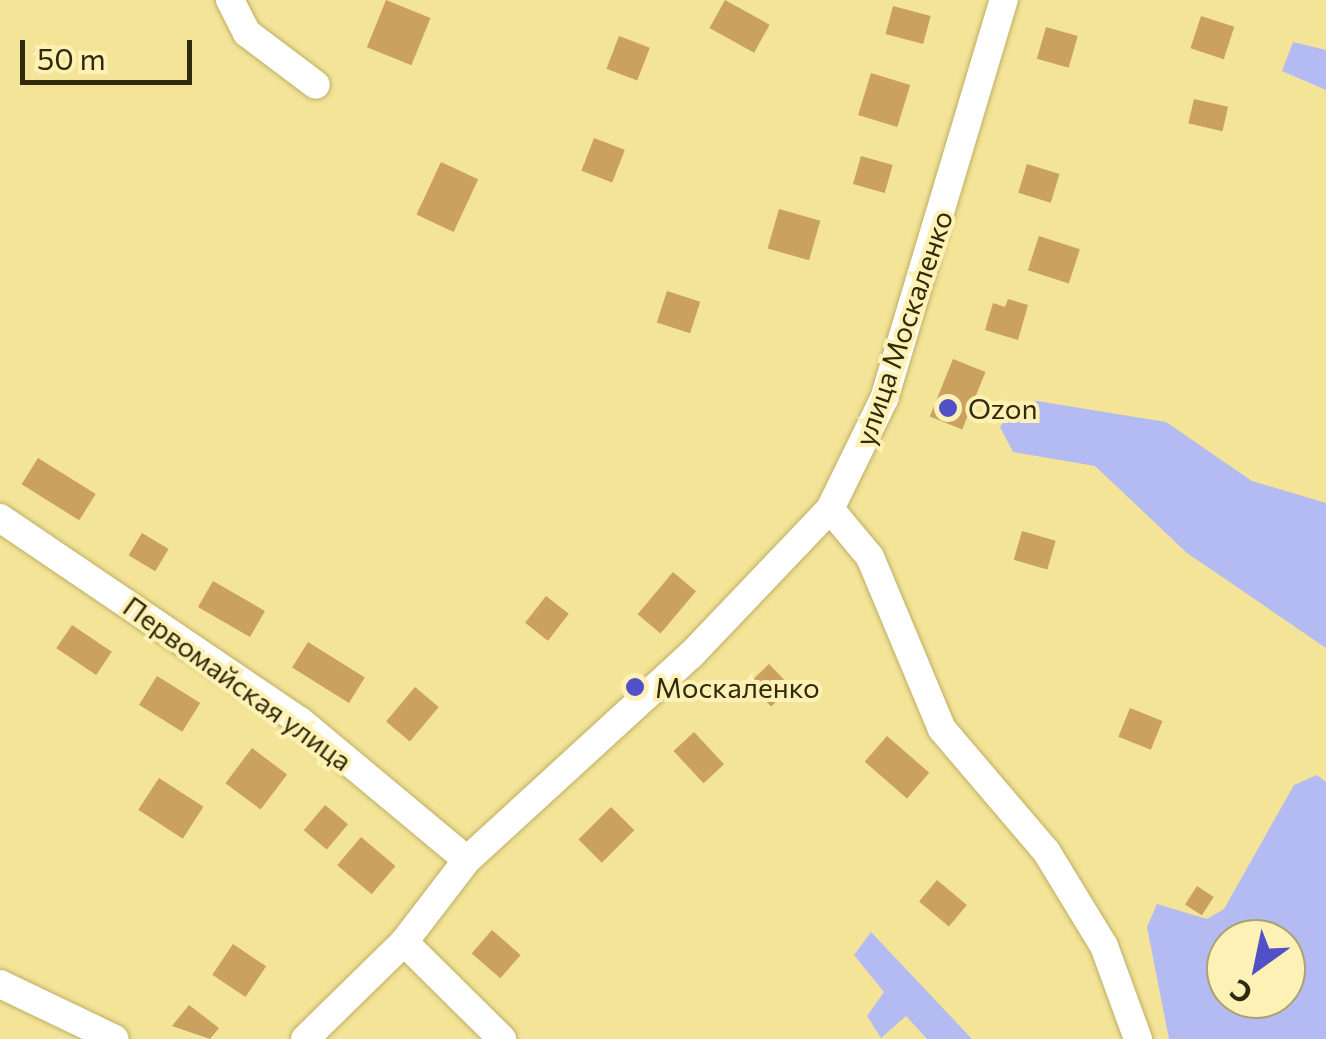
<!DOCTYPE html>
<meta charset="utf-8">
<style>
body{margin:0}
#map{position:relative;width:1326px;height:1039px;overflow:hidden;background:#f3e498;font-family:Commissioner,sans-serif}
div>[style]{position:absolute}
[style*='--x']{left:calc(var(--x)*1px);top:calc(var(--y)*1px);width:calc(var(--w)*1px);rotate:calc(var(--a)*1deg)}
.green>*{inset:0;background:#b3bbf2}
.building>*{inset:0;background:#caa15f;transform-origin:0 0}
.roads{filter:drop-shadow(0 0 2px #bdae64) drop-shadow(0 0 2px #bdae64)}
.street>*{height:28px;margin:-14px;padding:0 14px;transform-origin:14px;border-radius:14px;background:#fff}
.dots>*{width:28px;height:28px;translate:-50% -50%;box-sizing:border-box;border:5px solid #fdf1b5;border-radius:50%}
span{translate:-50% -50%;white-space:nowrap;text-align:center;line-height:1.15;-webkit-text-stroke:8px #fdf1b5;paint-order:stroke}
.street-label{font-size:28px;color:#312b0b}
.poi-label{font-size:28px;color:#312b0b}
.left{translate:0 -50%;text-align:left}
.north{position:absolute;left:1206px;top:919px;width:100px;height:100px;box-sizing:border-box;background:#fdf1b5;border:2px solid #aba271;border-radius:50%;rotate:213deg;font-size:28px;font-weight:700;line-height:40px;text-align:center;color:#312b0b}
.north::after{content:'';display:block;margin:auto;width:35px;height:45px;background:#5250c7;clip-path:polygon(50% 0,100% 100%,50% 72%,0 100%)}
.scale{position:absolute;left:20px;top:40px;width:172px;height:45px;box-sizing:border-box;border:5px solid #312b0b;border-top:0;padding-left:12px;font-size:30px;line-height:35px;white-space:nowrap;color:#312b0b;-webkit-text-stroke:8px #fdf1b5;paint-order:stroke}
</style>
<div id="map">
<div class="green">
<i style="clip-path:polygon(1293px 42px,1326px 50px,1326px 90px,1282px 71px)"></i>
<i style="clip-path:polygon(1037px 401px,1166px 422px,1252px 481px,1326px 503px,1326px 648px,1187px 553px,1095px 466px,1013px 452px,1000px 427px,1013px 406px)"></i>
<i style="clip-path:polygon(evenodd,1317px 775px,1326px 782px,1326px 1039px,1169px 1039px,1147px 927px,1157px 904px,1207px 919px,1224px 909px,1294px 785px,1317px 775px,1226px 939px,1286px 939px,1286px 999px,1226px 999px,1226px 939px)"></i>
<i style="clip-path:polygon(871px 932px,972px 1039px,927px 1039px,906px 1016px,881px 1038px,867px 1016px,884px 992px,854px 955px)"></i>
</div>
<div class="building">
<i style="left:386px;top:0;width:48px;height:51px;rotate:22deg"></i>
<i style="left:725px;top:0;width:51px;height:32px;rotate:29deg"></i>
<i style="left:893px;top:6px;width:39px;height:29px;rotate:15deg"></i>
<i style="left:1201px;top:16px;width:35px;height:34px;rotate:18deg"></i>
<i style="left:1046px;top:27px;width:33px;height:33px;rotate:16deg"></i>
<i style="left:619px;top:36px;width:33px;height:35px;rotate:21deg"></i>
<i style="left:871px;top:73px;width:41px;height:44px;rotate:17deg"></i>
<i style="left:1194px;top:99px;width:35px;height:25px;rotate:13deg"></i>
<i style="left:594px;top:138px;width:33px;height:35px;rotate:21deg"></i>
<i style="left:861px;top:156px;width:33px;height:29px;rotate:16deg"></i>
<i style="left:441px;top:162px;width:41px;height:58px;rotate:25deg"></i>
<i style="left:1027px;top:164px;width:34px;height:30px;rotate:17deg"></i>
<i style="left:779px;top:209px;width:43px;height:41px;rotate:16deg"></i>
<i style="left:1039px;top:236px;width:43px;height:36px;rotate:18deg"></i>
<i style="left:667px;top:291px;width:35px;height:33px;rotate:18deg"></i>
<i style="clip-path:polygon(1008px 299px,1028px 305px,1018px 340px,985px 330px,993px 303px,1005px 307px)"></i>
<i style="left:953px;top:359px;width:35px;height:62px;rotate:22deg"></i>
<i style="left:38px;top:458px;width:68px;height:31px;rotate:32deg"></i>
<i style="left:1022px;top:531px;width:35px;height:30px;rotate:16deg"></i>
<i style="left:142px;top:533px;width:31px;height:26px;rotate:31deg"></i>
<i style="left:673px;top:572px;width:30px;height:55px;rotate:40deg"></i>
<i style="left:213px;top:581px;width:60px;height:30px;rotate:30deg"></i>
<i style="left:546px;top:596px;width:29px;height:34px;rotate:38deg"></i>
<i style="left:72px;top:625px;width:48px;height:28px;rotate:34deg"></i>
<i style="left:308px;top:642px;width:67px;height:30px;rotate:32deg"></i>
<i style="left:769px;top:664px;width:32px;height:28px;rotate:46deg"></i>
<i style="left:157px;top:676px;width:51px;height:34px;rotate:32deg"></i>
<i style="left:415px;top:687px;width:31px;height:45px;rotate:40deg"></i>
<i style="left:1130px;top:708px;width:35px;height:31px;rotate:22deg"></i>
<i style="left:694px;top:732px;width:44px;height:28px;rotate:47deg"></i>
<i style="left:887px;top:736px;width:56px;height:34px;rotate:41deg"></i>
<i style="left:252px;top:748px;width:44px;height:44px;rotate:37deg"></i>
<i style="left:159px;top:778px;width:53px;height:38px;rotate:33deg"></i>
<i style="left:325px;top:805px;width:30px;height:33px;rotate:40deg"></i>
<i style="left:611px;top:807px;width:33px;height:46px;rotate:45deg"></i>
<i style="left:361px;top:837px;width:45px;height:37px;rotate:40deg"></i>
<i style="left:937px;top:880px;width:39px;height:28px;rotate:40deg"></i>
<i style="left:1197px;top:886px;width:20px;height:22px;rotate:33deg"></i>
<i style="left:492px;top:930px;width:38px;height:31px;rotate:41deg"></i>
<i style="left:233px;top:944px;width:40px;height:37px;rotate:34deg"></i>
<i style="clip-path:polygon(189px 1005px,219px 1028px,210px 1039px,172px 1026px)"></i>
</div>
<div class="roads">
<div class="street">
<i style="--x:230;--y:0;--w:37;--a:63"></i>
<i style="--x:247;--y:33;--w:86;--a:37"></i>
<i style="--x:830;--y:509;--w:62;--a:50.2"></i>
<i style="--x:870;--y:557;--w:186;--a:67.3"></i>
<i style="--x:942;--y:729;--w:160;--a:49.6"></i>
<i style="--x:1046;--y:851;--w:111;--a:58.6"></i>
<i style="--x:1104;--y:946;--w:99;--a:69.9"></i>
<i style="--x:0;--y:518;--w:362;--a:34.1"></i>
<i style="--x:300;--y:721;--w:217;--a:39.8"></i>
<i style="--x:404;--y:942;--w:138;--a:44.7"></i>
<i style="--x:0;--y:984;--w:127;--a:25.6"></i>
<i style="--x:305;--y:1039;--w:139;--a:-44.4"></i>
<i style="--x:404;--y:942;--w:103;--a:-52.5"></i>
<i style="--x:467;--y:860;--w:304;--a:-42.5"></i>
<i style="--x:691;--y:655;--w:202;--a:-46.4"></i>
<i style="--x:830;--y:509;--w:123;--a:-63.9"></i>
<i style="--x:884;--y:399;--w:417;--a:-73.3"></i>
</div>
</div>
<div class="dots">
<i style="left:948px;top:408px;background:#5250c7"></i>
<i style="left:635px;top:687px;background:#5250c7"></i>
</div>
<div class="street-label">
<span style="left:903px;top:328px;rotate:-71deg">улица Москаленко</span>
<span style="left:238px;top:683px;rotate:36deg">Первомайская улица</span>
</div>
<div class="poi-label">
<span class="left" style="left:968px;top:408px">Ozon</span>
<span class="left" style="left:655px;top:687px">Москаленко</span>
</div>
<div class="north">С</div>
<div class="scale">50 m</div>
</div>
